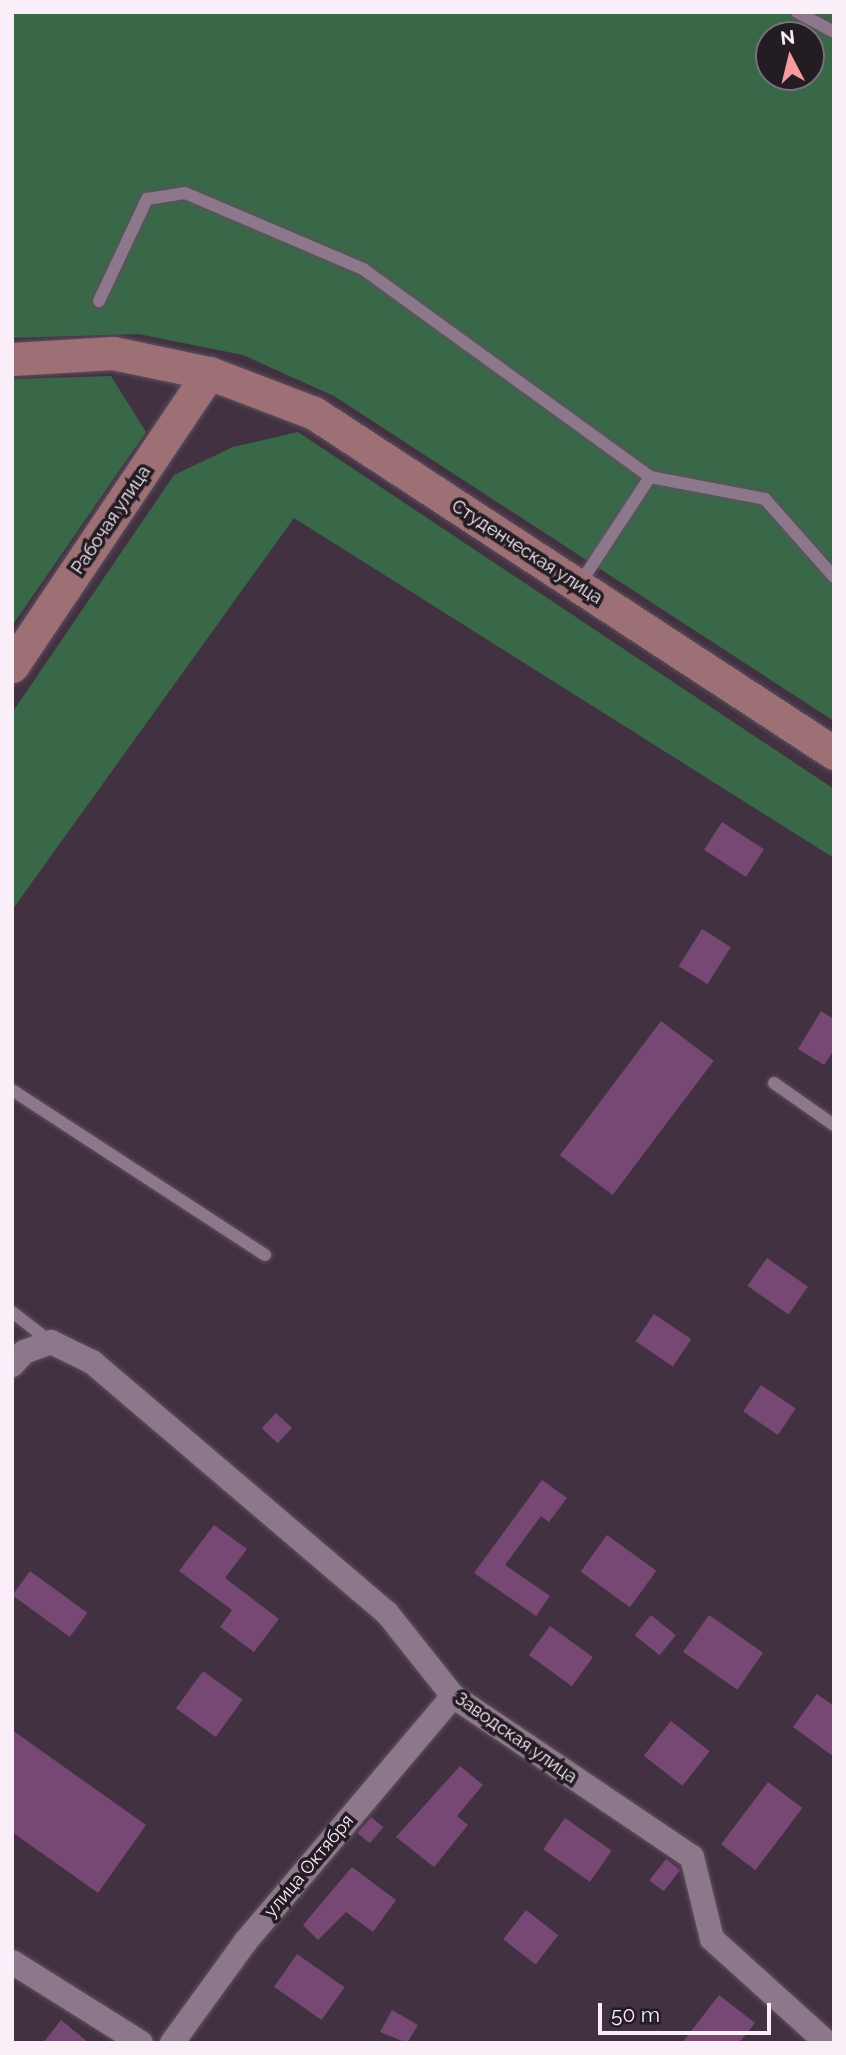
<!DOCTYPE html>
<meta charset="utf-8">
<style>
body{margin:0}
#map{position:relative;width:846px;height:2055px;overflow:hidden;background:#423141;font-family:Raleway,sans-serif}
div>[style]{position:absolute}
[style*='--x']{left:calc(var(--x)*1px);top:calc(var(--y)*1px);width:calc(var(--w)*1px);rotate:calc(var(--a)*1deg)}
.green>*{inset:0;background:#396849}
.building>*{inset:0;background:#774874;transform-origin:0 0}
.roads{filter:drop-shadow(0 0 2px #5f505e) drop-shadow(0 0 2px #5f505e)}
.lane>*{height:12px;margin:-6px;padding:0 6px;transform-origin:6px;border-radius:6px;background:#8c788a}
.street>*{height:24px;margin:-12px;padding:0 12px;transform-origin:12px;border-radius:12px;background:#8c788a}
.secondary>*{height:33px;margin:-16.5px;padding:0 16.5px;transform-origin:16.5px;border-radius:16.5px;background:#9d7076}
span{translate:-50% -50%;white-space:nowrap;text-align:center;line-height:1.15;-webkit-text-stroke:7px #241c23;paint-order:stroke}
.street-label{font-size:18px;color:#faeff9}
.frame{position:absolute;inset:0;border:14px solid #faeff9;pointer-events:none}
.north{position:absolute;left:755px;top:21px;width:70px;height:70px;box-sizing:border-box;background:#241c23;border:2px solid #7a7079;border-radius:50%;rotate:353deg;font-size:19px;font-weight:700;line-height:28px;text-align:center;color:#faeff9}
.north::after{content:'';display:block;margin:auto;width:24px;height:32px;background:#f49aa0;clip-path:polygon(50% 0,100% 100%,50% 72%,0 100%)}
.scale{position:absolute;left:598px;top:2003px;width:173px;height:32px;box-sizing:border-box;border:4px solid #faeff9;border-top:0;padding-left:9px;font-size:21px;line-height:24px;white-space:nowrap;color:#faeff9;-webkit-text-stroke:5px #241c23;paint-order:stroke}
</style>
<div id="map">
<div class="green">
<i style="clip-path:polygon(evenodd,12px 12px,834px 12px,834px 721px,334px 396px,243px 355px,138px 334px,12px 338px,12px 12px,769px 35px,811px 35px,811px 77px,769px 77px,769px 35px)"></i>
<i style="clip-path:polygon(111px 376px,146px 432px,12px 626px,12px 379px)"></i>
<i style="clip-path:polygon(298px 432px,834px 789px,834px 858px,294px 518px,12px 910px,12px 713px,174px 475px,233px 447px)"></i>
</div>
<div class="building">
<i style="left:722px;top:822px;width:50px;height:33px;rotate:33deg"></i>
<i style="left:702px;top:929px;width:34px;height:44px;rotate:32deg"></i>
<i style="clip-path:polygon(821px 1011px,834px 1019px,834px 1050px,824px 1065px,798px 1049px)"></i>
<i style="left:661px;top:1021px;width:66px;height:168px;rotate:37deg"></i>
<i style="left:767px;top:1258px;width:50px;height:34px;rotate:35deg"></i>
<i style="left:654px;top:1314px;width:45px;height:33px;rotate:34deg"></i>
<i style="left:761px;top:1385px;width:42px;height:32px;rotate:34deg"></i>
<i style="left:276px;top:1413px;width:22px;height:21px;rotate:43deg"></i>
<i style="clip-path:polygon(542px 1480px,567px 1498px,549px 1522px,541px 1516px,505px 1565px,550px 1596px,536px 1616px,474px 1573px)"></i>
<i style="clip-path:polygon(214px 1525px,247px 1549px,225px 1578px,279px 1619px,254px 1652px,220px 1627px,232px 1610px,179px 1571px)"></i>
<i style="left:607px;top:1535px;width:61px;height:45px;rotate:36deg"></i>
<i style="left:30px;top:1571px;width:71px;height:30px;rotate:36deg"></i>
<i style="left:651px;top:1615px;width:32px;height:26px;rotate:39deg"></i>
<i style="left:709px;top:1615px;width:66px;height:45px;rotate:35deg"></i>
<i style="left:550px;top:1626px;width:53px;height:36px;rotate:36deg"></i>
<i style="left:203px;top:1671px;width:49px;height:46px;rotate:36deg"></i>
<i style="clip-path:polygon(817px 1694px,834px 1706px,834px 1757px,793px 1727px)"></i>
<i style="left:671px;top:1721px;width:49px;height:44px;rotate:38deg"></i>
<i style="clip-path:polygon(12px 1730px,146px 1825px,98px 1893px,12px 1832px)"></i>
<i style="clip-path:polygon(460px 1766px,483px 1785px,457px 1816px,468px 1825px,434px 1867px,396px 1837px)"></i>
<i style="left:768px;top:1782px;width:43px;height:78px;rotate:37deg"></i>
<i style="left:371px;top:1817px;width:16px;height:21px;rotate:40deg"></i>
<i style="left:565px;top:1818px;width:57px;height:38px;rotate:35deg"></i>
<i style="left:666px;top:1859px;width:18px;height:27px;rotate:38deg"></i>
<i style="clip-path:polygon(352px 1867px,396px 1900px,373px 1932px,346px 1912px,318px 1940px,303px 1925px)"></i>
<i style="left:526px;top:1910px;width:41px;height:37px;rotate:38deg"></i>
<i style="left:297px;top:1954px;width:58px;height:40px;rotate:35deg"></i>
<i style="clip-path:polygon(719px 1995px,755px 2023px,739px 2043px,682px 2043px)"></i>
<i style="clip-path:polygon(392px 2010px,418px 2025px,407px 2043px,380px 2032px)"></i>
<i style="clip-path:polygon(61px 2020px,89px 2043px,43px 2043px)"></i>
</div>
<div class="roads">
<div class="lane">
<i style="--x:797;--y:12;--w:42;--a:28.4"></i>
<i style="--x:99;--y:301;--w:113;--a:-64.8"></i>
<i style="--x:147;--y:199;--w:38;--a:-9"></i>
<i style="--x:185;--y:193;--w:194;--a:23.1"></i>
<i style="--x:363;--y:269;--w:354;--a:35.9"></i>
<i style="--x:650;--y:477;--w:117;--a:10.8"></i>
<i style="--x:765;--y:499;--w:104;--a:48.5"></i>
<i style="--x:579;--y:585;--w:129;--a:-56.7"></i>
<i style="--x:774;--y:1083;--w:73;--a:35"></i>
<i style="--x:12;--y:1090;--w:302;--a:33.1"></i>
<i style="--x:12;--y:1312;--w:49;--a:37.6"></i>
</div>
<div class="street">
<i style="--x:12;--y:1365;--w:18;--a:-47"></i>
<i style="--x:24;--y:1352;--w:29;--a:-20"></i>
<i style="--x:51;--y:1342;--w:46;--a:26"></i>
<i style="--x:92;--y:1362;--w:387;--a:40.4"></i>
<i style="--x:387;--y:1613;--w:106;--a:51.5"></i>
<i style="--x:453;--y:1696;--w:288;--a:34"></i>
<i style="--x:692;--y:1857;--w:84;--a:76.3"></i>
<i style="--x:712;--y:1939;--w:155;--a:42.1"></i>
<i style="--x:12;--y:1962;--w:152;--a:32.1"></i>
<i style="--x:172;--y:2043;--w:126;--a:-54"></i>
<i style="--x:246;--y:1941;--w:321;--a:-49.8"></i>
</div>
<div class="secondary">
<i style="--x:12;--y:359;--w:101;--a:-3.4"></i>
<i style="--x:113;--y:353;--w:98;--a:11.8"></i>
<i style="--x:209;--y:373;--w:112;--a:20.9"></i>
<i style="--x:314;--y:413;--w:621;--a:33.18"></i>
<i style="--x:12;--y:666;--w:353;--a:-56.1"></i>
</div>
</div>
<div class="street-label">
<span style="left:111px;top:520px;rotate:-56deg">Рабочая улица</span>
<span style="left:527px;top:552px;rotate:33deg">Студенческая улица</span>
<span style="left:516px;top:1738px;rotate:35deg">Заводская улица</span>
<span style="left:309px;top:1866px;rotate:-50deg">улица Октября</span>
</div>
<div class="frame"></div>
<div class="north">N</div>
<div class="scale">50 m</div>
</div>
